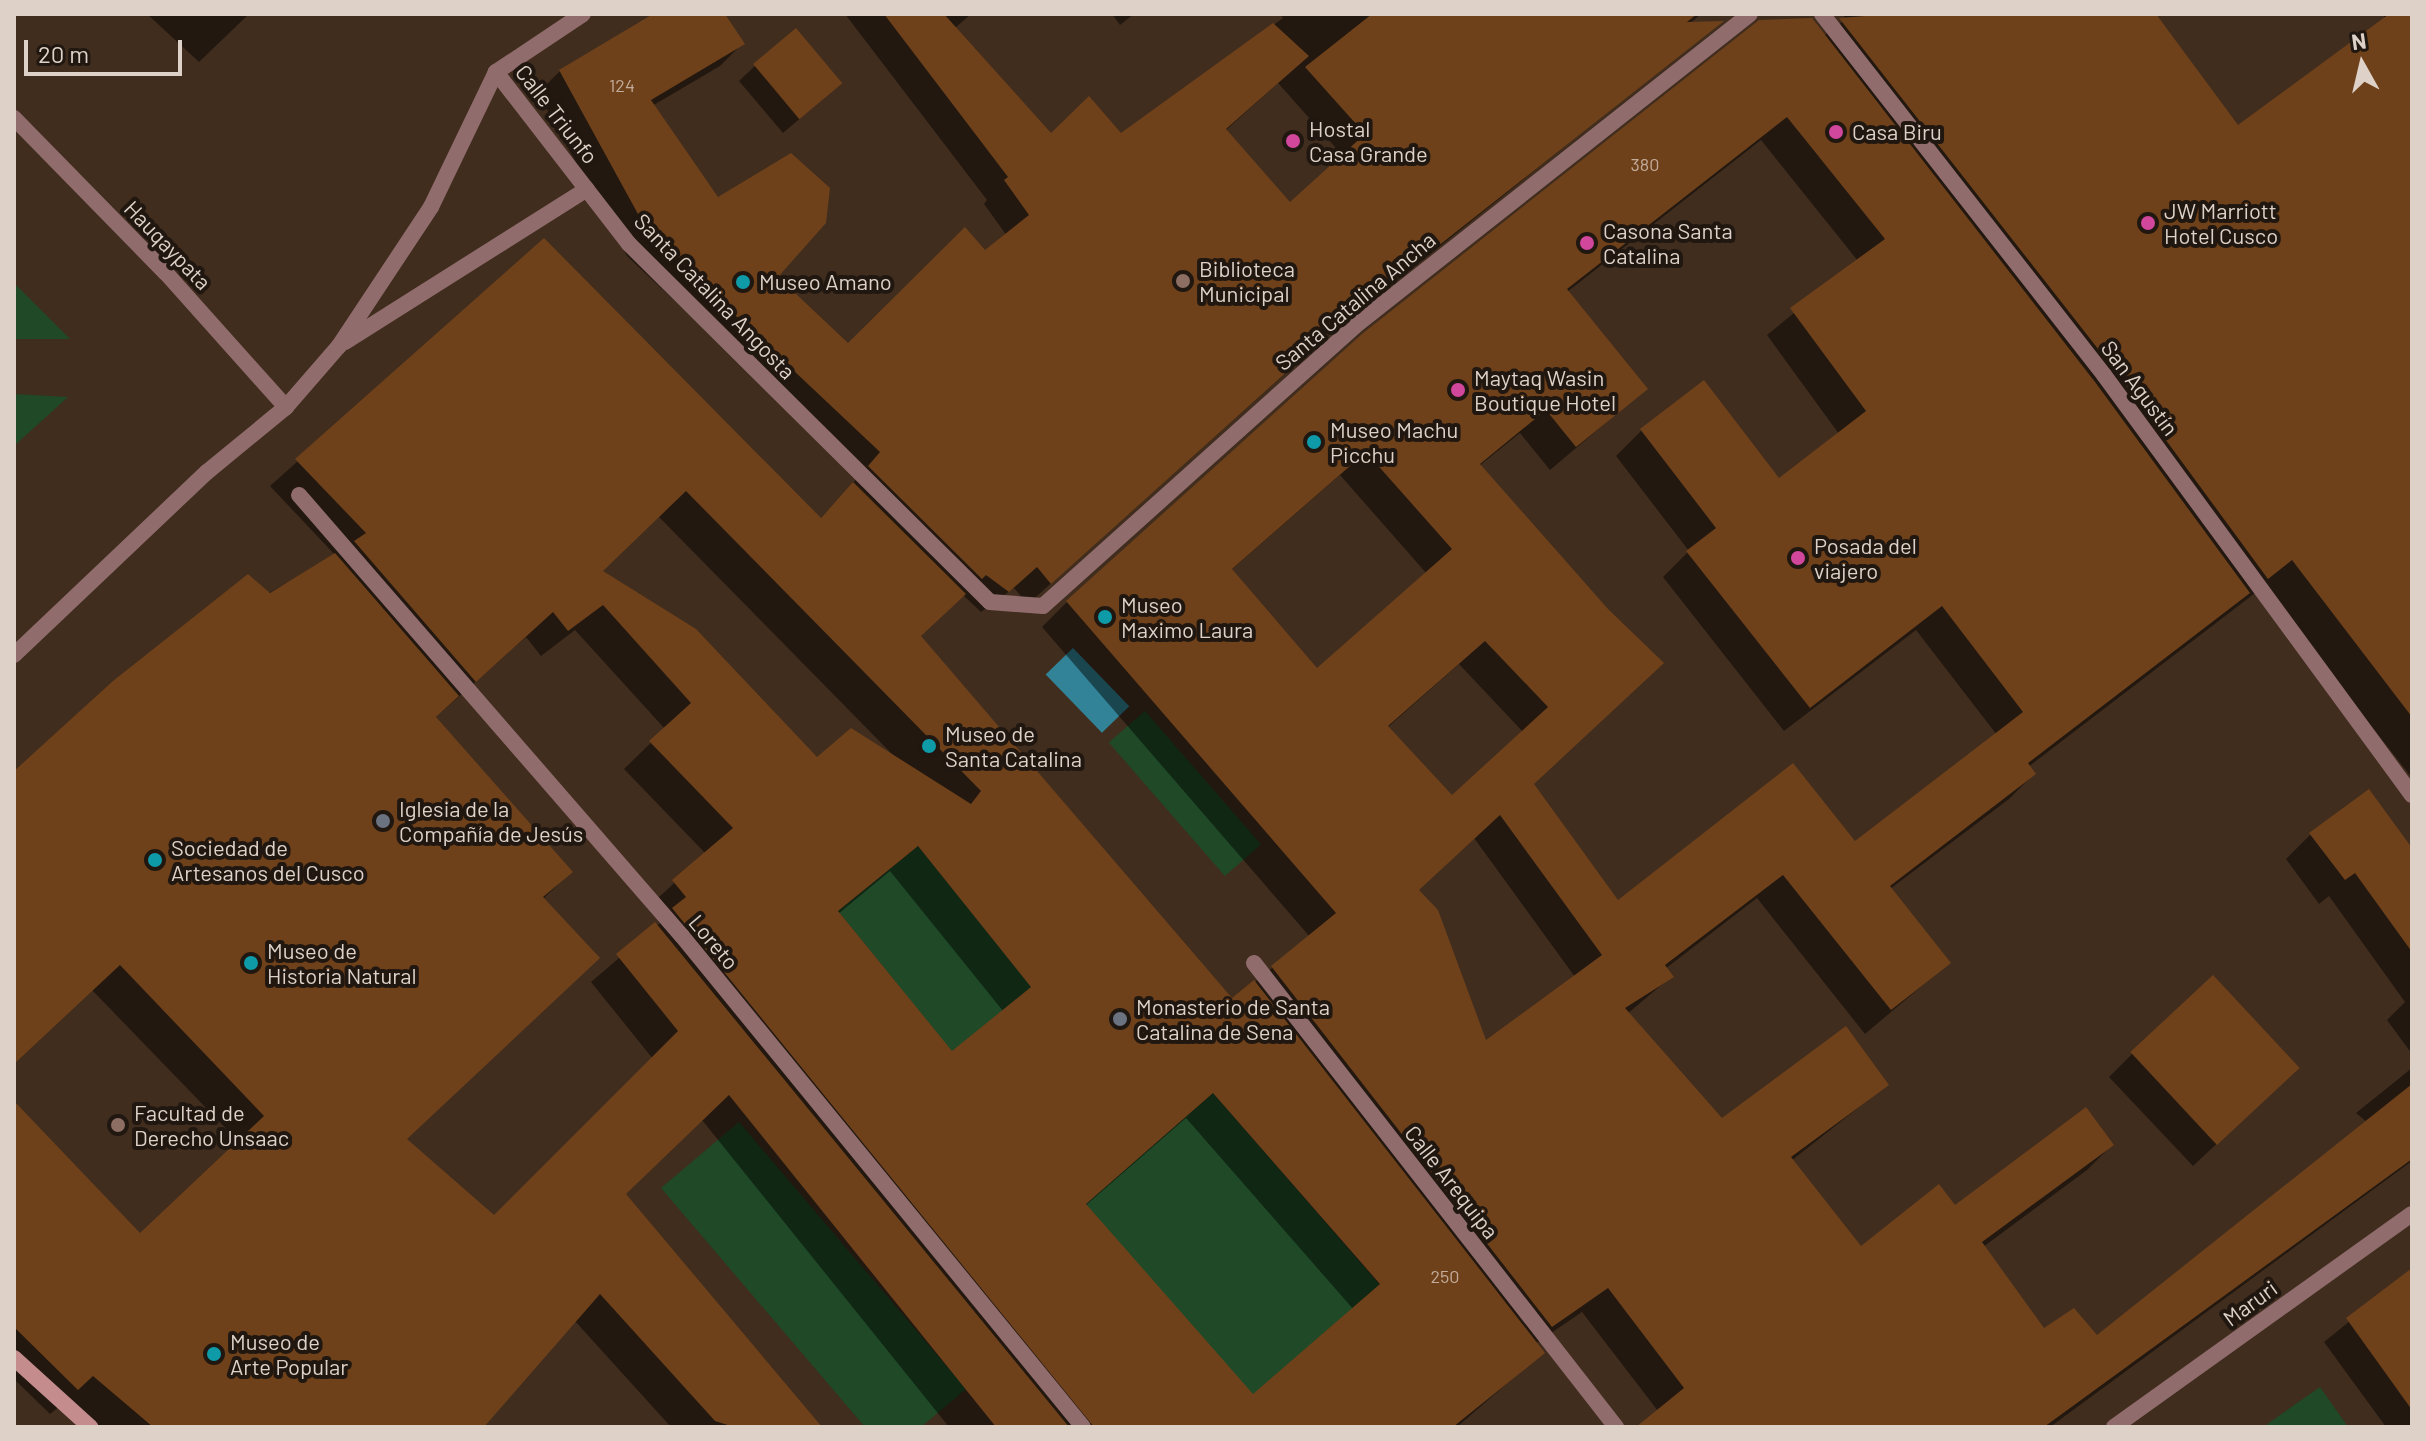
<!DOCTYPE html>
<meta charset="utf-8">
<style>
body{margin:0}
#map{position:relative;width:2426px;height:1441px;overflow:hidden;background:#402d1e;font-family:Barlow,sans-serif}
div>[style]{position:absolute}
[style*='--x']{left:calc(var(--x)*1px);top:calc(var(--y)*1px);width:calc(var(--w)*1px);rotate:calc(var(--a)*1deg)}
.green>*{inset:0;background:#1f4927;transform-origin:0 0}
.water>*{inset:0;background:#328397;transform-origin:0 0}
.shadow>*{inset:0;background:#0007}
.building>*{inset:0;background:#6f411a;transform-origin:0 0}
.street>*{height:16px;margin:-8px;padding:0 8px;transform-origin:8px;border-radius:8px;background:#906c6d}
.secondary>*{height:16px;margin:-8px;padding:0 8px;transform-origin:8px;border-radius:8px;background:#c58c8e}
.dots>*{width:22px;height:22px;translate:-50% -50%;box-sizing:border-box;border:4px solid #201711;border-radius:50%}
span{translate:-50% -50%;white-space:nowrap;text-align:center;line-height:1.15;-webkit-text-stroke:8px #201711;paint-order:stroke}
.number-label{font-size:18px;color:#c2ad9c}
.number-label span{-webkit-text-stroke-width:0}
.street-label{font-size:22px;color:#ddd1c8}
.poi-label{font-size:22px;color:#ddd1c8}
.left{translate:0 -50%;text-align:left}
.frame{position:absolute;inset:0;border:16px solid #ddd1c8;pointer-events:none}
.north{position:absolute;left:2322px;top:24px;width:80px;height:80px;-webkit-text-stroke:6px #201711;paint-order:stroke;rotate:352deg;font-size:22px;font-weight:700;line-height:32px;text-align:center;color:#ddd1c8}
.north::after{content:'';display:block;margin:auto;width:28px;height:36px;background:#ddd1c8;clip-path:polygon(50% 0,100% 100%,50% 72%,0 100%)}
.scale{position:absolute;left:24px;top:40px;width:158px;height:36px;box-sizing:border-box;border:4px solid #ddd1c8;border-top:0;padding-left:10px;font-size:24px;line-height:28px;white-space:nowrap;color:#ddd1c8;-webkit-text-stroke:6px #201711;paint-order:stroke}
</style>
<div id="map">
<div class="green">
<i style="clip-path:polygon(14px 283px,70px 339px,14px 339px)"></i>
<i style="clip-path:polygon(14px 394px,68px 397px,14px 446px)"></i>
<i style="left:1145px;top:711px;width:177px;height:48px;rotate:49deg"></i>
<i style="left:918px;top:846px;width:181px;height:103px;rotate:51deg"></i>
<i style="left:1213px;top:1093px;width:254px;height:169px;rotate:49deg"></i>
<i style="clip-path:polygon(739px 1122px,966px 1389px,921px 1427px,865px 1427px,661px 1188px)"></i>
<i style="clip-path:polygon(2320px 1387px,2348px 1427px,2263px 1427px)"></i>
</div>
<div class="water">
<i style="left:1073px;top:648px;width:81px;height:38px;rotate:46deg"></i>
</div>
<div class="shadow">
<i style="clip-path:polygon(147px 14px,249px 14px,199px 62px)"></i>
<i style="clip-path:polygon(evenodd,656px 14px,723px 14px,742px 44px,720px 66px,652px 106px,775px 277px,848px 346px,1007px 236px,984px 204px,987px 200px,845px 14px,971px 14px,955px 28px,1051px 136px,1121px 135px,1283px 18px,1280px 14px,1701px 14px,1689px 24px,1719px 23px,1324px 339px,1028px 604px,1014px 588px,981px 612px,963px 595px,919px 637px,1232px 1001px,1310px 937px,1042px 627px,1067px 602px,1846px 19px,1842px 14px,2154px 14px,2238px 127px,2386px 19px,2382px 14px,2412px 14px,2412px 778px,2263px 587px,2028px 767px,2034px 774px,2009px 799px,1890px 889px,1949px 963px,1865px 1034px,1757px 898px,1665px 969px,1671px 977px,1627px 1014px,1722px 1121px,1887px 1085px,1791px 1161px,1861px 1249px,2112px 1145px,2087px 1170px,1983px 1247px,2044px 1331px,2097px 1338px,2367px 1122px,2356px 1113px,2412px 1068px,2412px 1161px,2050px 1427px,1639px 1427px,1658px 1411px,1582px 1312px,1535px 1344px,1542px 1353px,1457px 1427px,949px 1427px,702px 1120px,624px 1195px,820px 1427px,671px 1427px,574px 1320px,482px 1427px,96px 1427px,66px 1401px,50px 1414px,14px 1379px,14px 1104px,140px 1235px,239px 1142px,92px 990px,14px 1063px,14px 771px,114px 682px,335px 555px,270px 486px,544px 241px,820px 519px,860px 475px,627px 256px,538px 93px,560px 71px,656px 14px,1278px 83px,1343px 156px,1289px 204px,1225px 131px,1278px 83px,656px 14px,1761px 140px,1858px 261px,1767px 335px,1839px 434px,1779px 481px,1641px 431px,1616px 456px,1689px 551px,1663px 577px,1784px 731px,1916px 630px,1997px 735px,1855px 844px,1618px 903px,1532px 785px,1607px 610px,1479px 466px,1520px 433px,1550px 470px,1646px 389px,1567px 292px,1761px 140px,656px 14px,1340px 475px,1427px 574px,1316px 670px,1230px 571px,1340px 475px,656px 14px,658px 516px,892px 754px,891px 755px,817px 760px,601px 572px,658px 516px,656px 14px,575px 630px,665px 729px,624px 769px,706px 854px,647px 908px,660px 923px,591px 982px,653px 1059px,494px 1217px,405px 1140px,543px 899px,571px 872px,435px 718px,526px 637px,541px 656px,575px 630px,656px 14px,1459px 664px,1523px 732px,1452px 798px,1387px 728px,1459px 664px,656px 14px,1474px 838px,1575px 977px,1485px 1043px,1417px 891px,1474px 838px,656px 14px,890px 871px,1003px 1011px,951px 1054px,838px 914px,890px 871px,656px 14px,1186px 1118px,1354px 1310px,1252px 1397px,1085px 1206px,1186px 1118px)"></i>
<i style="clip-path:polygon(1112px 14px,1134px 14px,1120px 25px)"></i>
<i style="clip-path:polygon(755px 66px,824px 98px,783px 133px,739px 81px)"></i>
<i style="clip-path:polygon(2311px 834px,2412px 854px,2412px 1054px,2387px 1020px,2405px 1002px,2329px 896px,2319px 904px,2286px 859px)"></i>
<i style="clip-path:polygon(2132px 1054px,2275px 1089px,2193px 1166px,2109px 1077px)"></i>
<i style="clip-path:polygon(2412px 1271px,2412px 1427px,2386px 1427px,2324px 1342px)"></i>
</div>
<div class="building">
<i style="clip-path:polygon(653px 14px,725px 14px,745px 44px,651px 100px,718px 197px,791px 153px,830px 188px,826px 223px,778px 277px,848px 343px,965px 227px,985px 250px,1029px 215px,1004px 180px,1008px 177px,884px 14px,944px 14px,1051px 133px,1089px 96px,1121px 133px,1273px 23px,1309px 56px,1226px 129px,1290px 202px,1365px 134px,1305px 67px,1372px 14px,1697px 14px,1687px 22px,1724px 21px,1348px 317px,1051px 584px,1037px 567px,1009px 592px,986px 575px,982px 579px,868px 466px,880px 452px,649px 234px,559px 70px)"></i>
<i style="clip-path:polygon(1891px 14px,2156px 14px,2238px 125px,2389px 14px,2412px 14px,2412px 717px,2292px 560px,2268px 579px,2113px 368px,1839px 18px)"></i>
<i style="clip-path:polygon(evenodd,1812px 18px,2095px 382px,2250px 593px,2028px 763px,2036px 774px,1890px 886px,1951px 963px,1891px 1010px,1783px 875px,1665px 965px,1674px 977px,1625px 1008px,1722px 1118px,1846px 1026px,1889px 1085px,1791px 1157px,1861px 1246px,1939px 1184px,1955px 1205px,2086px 1107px,2114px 1145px,1982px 1242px,2044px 1328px,2074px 1308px,2097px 1335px,2412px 1084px,2412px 1159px,2044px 1427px,1636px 1427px,1684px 1388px,1608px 1288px,1552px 1327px,1271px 966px,1336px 913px,1066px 601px,1362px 334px,1759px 20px,1812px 18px,1787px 117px,1885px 239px,1790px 308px,1866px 411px,1779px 478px,1704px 380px,1640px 429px,1716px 528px,1686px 551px,1810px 708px,1942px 606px,2023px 712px,1855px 841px,1793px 763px,1618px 900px,1534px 784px,1664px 663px,1608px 609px,1480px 464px,1546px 410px,1576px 447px,1648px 389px,1567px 289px,1787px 117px,1812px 18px,1366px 452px,1452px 549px,1317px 668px,1232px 569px,1366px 452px,1812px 18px,1485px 641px,1548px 707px,1452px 795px,1388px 726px,1485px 641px,1812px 18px,1500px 815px,1602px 955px,1486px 1040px,1438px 910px,1419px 890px,1500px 815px)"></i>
<i style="left:796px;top:28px;width:72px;height:56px;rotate:50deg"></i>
<i style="clip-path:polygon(evenodd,544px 238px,821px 518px,853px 482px,966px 594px,921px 636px,1232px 998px,1254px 980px,1545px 1353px,1453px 1427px,1094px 1427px,672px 908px,686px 897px,672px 880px,733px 828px,649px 741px,691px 703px,603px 605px,568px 631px,553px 612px,476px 682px,354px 541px,366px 533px,295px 459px,544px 238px,686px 491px,981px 791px,971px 804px,851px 728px,817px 757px,696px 629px,603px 571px,686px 491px,544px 238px,918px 846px,1031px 987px,952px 1051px,838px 911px,918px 846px,544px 238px,1213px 1093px,1380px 1284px,1253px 1394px,1086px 1204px,1213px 1093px)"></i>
<i style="clip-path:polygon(335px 553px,459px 696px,436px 717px,573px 872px,543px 897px,600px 958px,407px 1139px,494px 1215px,678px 1031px,616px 954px,655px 922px,1069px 1427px,996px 1427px,729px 1095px,626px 1194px,822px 1427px,734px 1427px,715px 1421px,600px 1294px,484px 1427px,153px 1427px,93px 1376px,78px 1390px,14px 1327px,14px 1101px,140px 1233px,264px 1116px,120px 965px,14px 1064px,14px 771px,113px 681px,248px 574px,270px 593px)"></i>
<i style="clip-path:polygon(2369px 789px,2412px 848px,2412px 952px,2355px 873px,2345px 880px,2309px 833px)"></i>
<i style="left:2213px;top:975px;width:127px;height:113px;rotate:47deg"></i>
<i style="clip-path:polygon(2412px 1268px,2412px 1410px,2346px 1318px)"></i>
</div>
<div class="street">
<i style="--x:583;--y:14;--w:105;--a:146.3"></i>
<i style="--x:496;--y:72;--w:217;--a:52.3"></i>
<i style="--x:629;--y:244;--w:508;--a:44.76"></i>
<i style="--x:990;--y:602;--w:53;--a:4.3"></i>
<i style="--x:1043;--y:606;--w:419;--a:-41.9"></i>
<i style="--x:1355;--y:326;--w:503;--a:-38.3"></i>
<i style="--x:1822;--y:14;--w:458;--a:52"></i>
<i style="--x:2104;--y:375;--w:521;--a:53.75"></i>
<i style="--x:14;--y:118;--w:217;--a:45.6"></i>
<i style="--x:166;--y:273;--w:180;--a:48.2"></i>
<i style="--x:345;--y:342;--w:286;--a:-32.3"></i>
<i style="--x:299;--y:495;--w:584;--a:49.03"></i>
<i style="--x:682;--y:936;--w:634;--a:50.76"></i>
<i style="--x:14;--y:655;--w:266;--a:-43.5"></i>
<i style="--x:207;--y:472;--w:102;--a:-39.4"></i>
<i style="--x:286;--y:407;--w:81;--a:-49"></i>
<i style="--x:339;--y:346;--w:167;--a:-56.5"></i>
<i style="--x:431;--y:207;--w:150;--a:-64.3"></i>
<i style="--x:1254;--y:963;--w:589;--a:52.04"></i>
<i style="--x:2114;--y:1427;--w:366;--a:-35.6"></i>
</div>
<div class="secondary">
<i style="--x:14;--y:1358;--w:103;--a:42.2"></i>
</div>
<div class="dots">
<i style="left:1836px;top:132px;background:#d1479c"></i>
<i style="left:1293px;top:141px;background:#d1479c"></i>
<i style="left:2148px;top:223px;background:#d1479c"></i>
<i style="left:1587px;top:243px;background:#d1479c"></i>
<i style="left:1183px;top:281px;background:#8d6e63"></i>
<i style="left:743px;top:282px;background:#0f9aa8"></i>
<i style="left:1458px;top:390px;background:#d1479c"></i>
<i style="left:1314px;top:442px;background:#0f9aa8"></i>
<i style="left:1798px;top:558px;background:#d1479c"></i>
<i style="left:1105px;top:617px;background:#0f9aa8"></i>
<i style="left:929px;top:746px;background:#0f9aa8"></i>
<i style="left:383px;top:821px;background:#6b7280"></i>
<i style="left:155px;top:860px;background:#0f9aa8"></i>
<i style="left:251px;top:963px;background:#0f9aa8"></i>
<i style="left:1120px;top:1019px;background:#6b7280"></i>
<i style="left:118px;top:1125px;background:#8d6e63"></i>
<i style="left:214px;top:1354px;background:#0f9aa8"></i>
</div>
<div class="number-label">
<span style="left:622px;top:85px">124</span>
<span style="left:1645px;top:164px">380</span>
<span style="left:1445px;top:1276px">250</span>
</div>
<div class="street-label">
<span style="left:557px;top:114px;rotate:52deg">Calle Triunfo</span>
<span style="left:168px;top:245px;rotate:46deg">Hauqaypata</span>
<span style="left:715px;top:296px;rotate:46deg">Santa Catalina Angosta</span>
<span style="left:1355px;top:301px;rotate:-40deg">Santa Catalina Ancha</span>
<span style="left:2140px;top:388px;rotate:53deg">San Agustín</span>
<span style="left:714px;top:942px;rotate:50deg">Loreto</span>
<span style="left:1452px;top:1182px;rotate:52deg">Calle Arequipa</span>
<span style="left:2250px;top:1303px;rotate:-36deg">Maruri</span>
</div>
<div class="poi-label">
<span class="left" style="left:1309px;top:141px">Hostal<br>Casa Grande</span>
<span class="left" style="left:1852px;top:132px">Casa Biru</span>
<span class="left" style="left:2164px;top:223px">JW Marriott<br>Hotel Cusco</span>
<span class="left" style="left:1603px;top:243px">Casona Santa<br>Catalina</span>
<span class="left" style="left:1199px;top:281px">Biblioteca<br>Municipal</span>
<span class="left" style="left:759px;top:282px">Museo Amano</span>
<span class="left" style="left:1474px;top:390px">Maytaq Wasin<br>Boutique Hotel</span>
<span class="left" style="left:1330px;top:442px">Museo Machu<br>Picchu</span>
<span class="left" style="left:1814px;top:558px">Posada del<br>viajero</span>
<span class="left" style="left:1121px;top:617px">Museo<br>Maximo Laura</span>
<span class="left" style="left:945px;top:746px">Museo de<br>Santa Catalina</span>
<span class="left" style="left:399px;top:821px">Iglesia de la<br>Compañía de Jesús</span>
<span class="left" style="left:171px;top:860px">Sociedad de<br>Artesanos del Cusco</span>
<span class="left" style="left:267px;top:963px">Museo de<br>Historia Natural</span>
<span class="left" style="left:1136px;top:1019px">Monasterio de Santa<br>Catalina de Sena</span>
<span class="left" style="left:134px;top:1125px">Facultad de<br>Derecho Unsaac</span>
<span class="left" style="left:230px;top:1354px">Museo de<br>Arte Popular</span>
</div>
<div class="frame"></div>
<div class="north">N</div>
<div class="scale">20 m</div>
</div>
